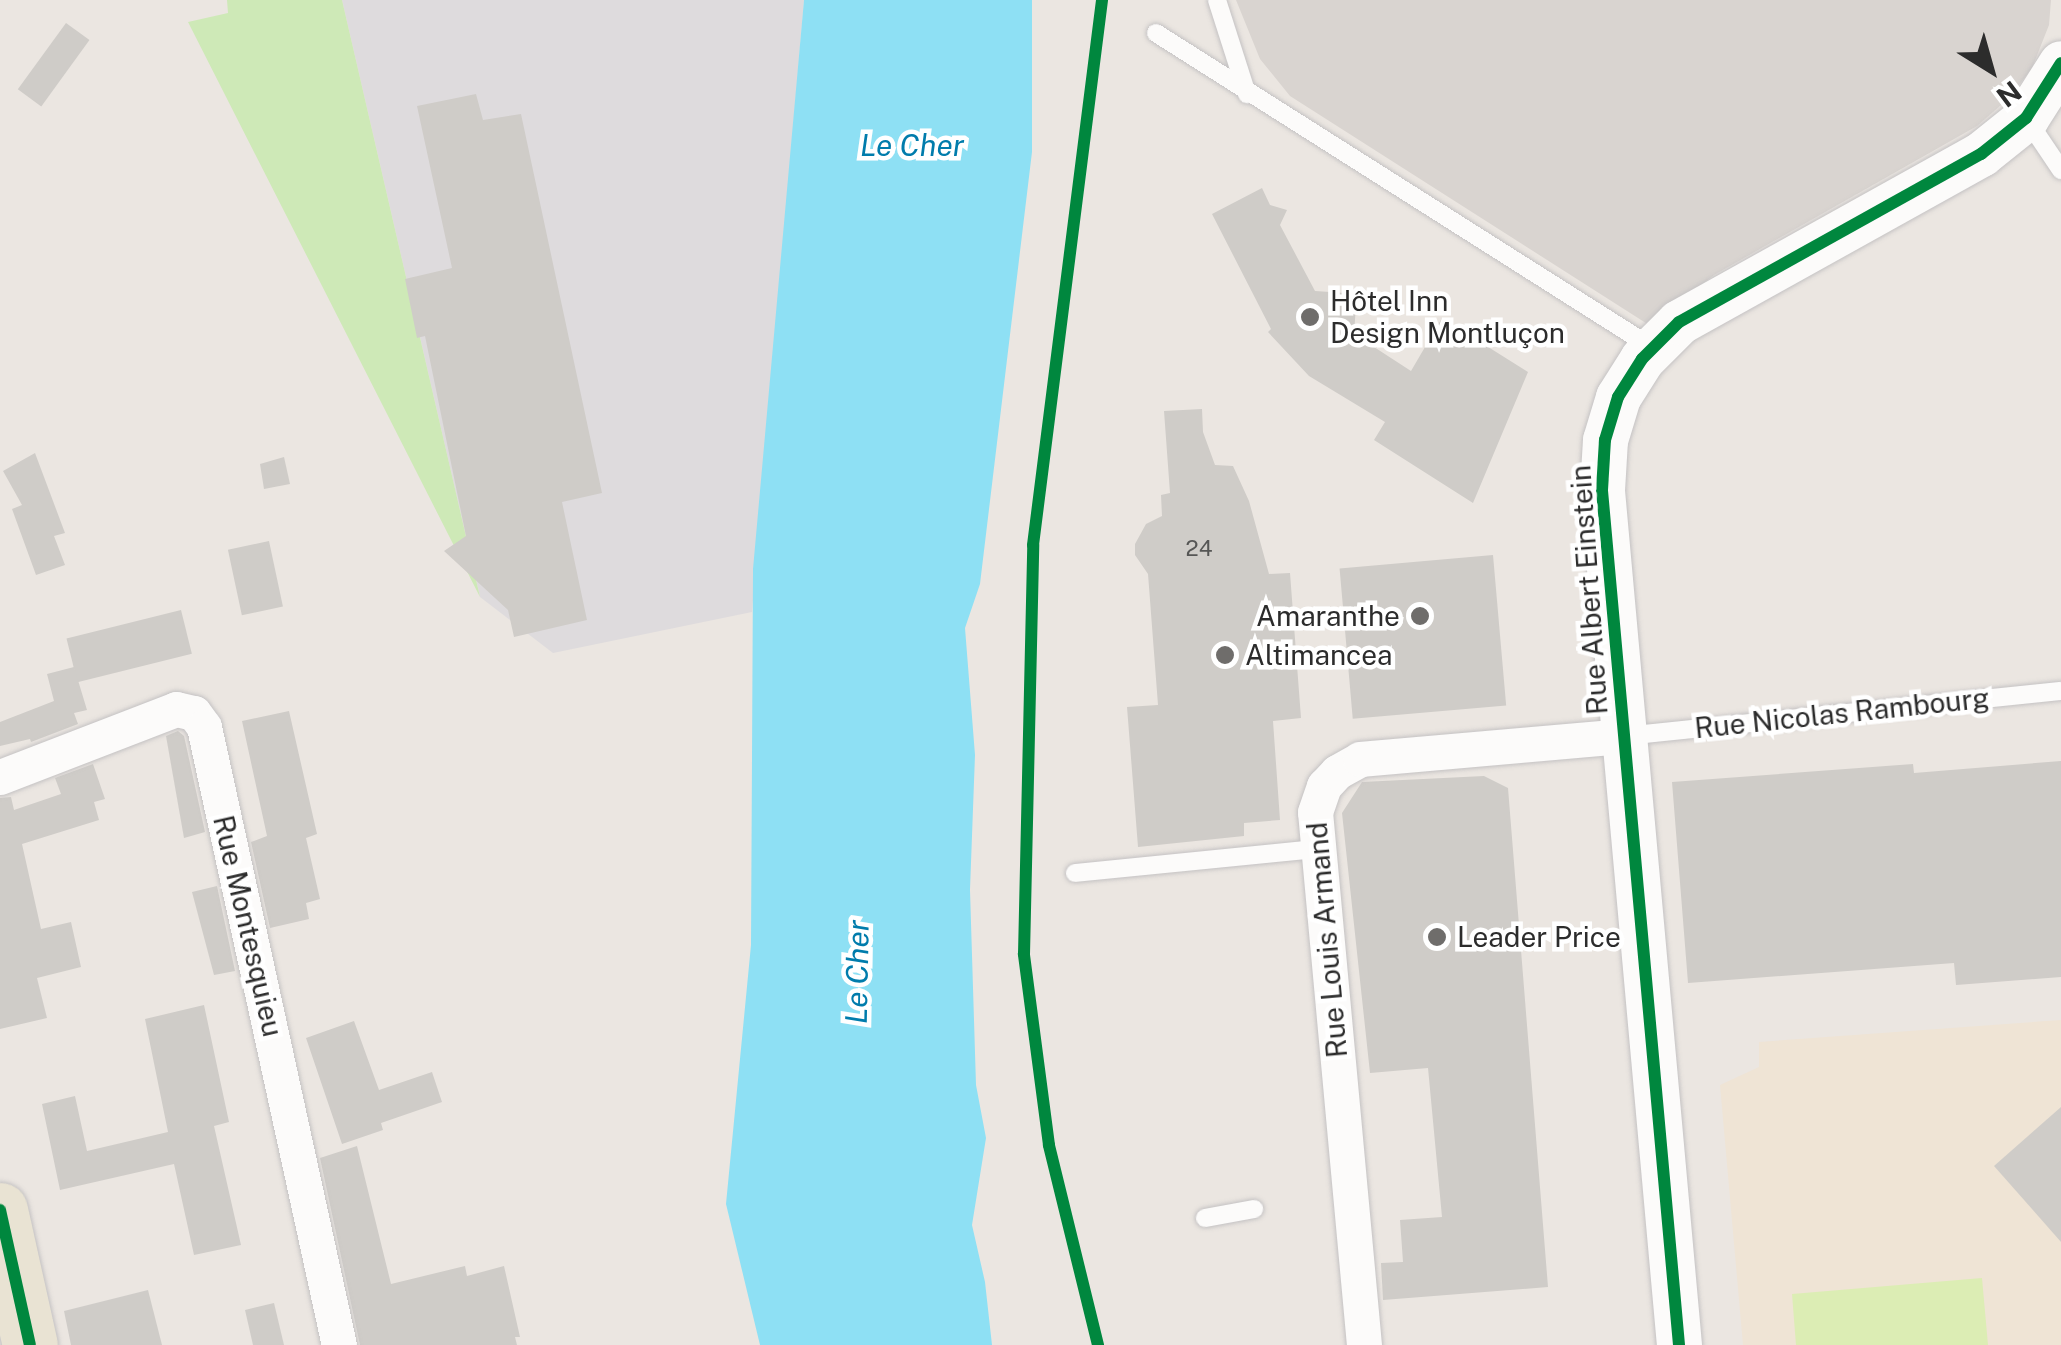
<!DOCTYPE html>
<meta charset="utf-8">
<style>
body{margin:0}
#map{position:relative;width:2061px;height:1345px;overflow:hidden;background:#ebe6e1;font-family:"Public Sans",sans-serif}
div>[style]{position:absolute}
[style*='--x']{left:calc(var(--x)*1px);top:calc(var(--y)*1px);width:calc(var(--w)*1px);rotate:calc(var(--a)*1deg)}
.industrial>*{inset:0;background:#dedbdd}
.education>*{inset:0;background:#efe4d5}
.green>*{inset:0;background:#cee9b7}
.pitch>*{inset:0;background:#dcedb4}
.plaza>*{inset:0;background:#d9d4d0}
.water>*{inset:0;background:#8ee0f4}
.building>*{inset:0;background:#cfccc8;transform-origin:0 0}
.roads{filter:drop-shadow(0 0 2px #c4c2c3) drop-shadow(0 0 2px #c4c2c3)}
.service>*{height:18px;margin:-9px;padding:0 9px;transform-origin:9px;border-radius:9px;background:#fcfbfa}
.minor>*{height:35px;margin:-17.5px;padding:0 17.5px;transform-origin:17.5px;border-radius:17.5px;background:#fcfbfa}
.tertiary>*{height:45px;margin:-22.5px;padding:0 22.5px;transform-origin:22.5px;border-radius:22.5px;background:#fcfbfa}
.primary>*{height:55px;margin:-27.5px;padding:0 27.5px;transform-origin:27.5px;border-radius:27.5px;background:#e9e3d3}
.cycleway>*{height:12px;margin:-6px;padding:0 6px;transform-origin:6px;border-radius:6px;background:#00873e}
.dots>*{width:28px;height:28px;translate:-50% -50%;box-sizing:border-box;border:5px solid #fff;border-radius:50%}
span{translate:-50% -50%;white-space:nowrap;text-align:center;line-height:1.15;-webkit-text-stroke:9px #fff;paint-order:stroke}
.number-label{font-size:22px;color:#565655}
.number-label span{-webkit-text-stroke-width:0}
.poi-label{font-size:28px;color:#2c2c2c}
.left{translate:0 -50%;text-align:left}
.right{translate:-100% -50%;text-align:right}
.street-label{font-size:28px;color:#2c2c2c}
.water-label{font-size:30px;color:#007cac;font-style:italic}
.north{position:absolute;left:1941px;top:20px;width:100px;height:100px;-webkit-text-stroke:8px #fff;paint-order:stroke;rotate:143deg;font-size:28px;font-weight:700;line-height:40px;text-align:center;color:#2c2c2c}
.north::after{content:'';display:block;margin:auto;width:35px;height:45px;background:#2c2c2c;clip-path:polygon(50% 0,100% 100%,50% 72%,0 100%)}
</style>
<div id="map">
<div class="industrial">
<i style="clip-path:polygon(342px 0,804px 0,752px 612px,553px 653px,480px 597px)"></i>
</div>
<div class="education">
<i style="clip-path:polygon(2061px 1020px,2061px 1345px,1743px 1345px,1720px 1085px,1759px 1067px,1759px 1042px)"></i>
</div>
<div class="green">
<i style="clip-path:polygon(227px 0,342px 0,480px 597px,188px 22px,228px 13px)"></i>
</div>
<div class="pitch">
<i style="clip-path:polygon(1982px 1278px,1988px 1345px,1796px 1345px,1792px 1294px)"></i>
</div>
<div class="plaza">
<i style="clip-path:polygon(1236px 0,2051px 0,2049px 25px,2032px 68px,2008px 99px,1977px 126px,1714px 275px,1649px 325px,1290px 96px,1260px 59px)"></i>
</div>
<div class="water">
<i style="clip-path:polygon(804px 0,1032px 0,1032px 152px,980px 584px,965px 628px,975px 755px,970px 890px,976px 1085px,986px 1138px,972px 1225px,985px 1282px,992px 1345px,760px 1345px,726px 1204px,751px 945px,753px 569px)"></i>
</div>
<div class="building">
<i style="left:66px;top:23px;width:29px;height:82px;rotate:36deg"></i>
<i style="clip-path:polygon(476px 94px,483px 120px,521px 114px,602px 493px,562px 502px,587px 620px,514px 637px,508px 610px,444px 551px,466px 536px,425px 336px,417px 338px,405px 279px,452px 268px,417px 106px)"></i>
<i style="clip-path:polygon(1262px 188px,1270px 205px,1287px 210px,1280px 225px,1315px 291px,1345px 293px,1356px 305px,1354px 334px,1411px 371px,1442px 318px,1528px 372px,1473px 503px,1374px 440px,1385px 422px,1309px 376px,1268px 332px,1271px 329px,1212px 214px)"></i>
<i style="clip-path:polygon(1202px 409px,1203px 432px,1215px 465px,1233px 466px,1249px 501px,1269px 574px,1290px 573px,1301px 718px,1273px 721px,1280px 820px,1244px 823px,1244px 836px,1138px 847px,1127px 707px,1158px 705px,1148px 574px,1135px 555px,1135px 544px,1146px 524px,1162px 516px,1161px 495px,1170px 493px,1164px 411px)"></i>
<i style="clip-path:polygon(35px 453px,65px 533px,54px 536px,65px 565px,36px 575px,12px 509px,22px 505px,3px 471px)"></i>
<i style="clip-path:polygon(284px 457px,290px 484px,264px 489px,260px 464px)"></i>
<i style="left:269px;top:541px;width:67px;height:42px;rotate:78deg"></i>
<i style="left:1493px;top:555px;width:151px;height:154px;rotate:85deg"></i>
<i style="left:181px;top:610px;width:45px;height:118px;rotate:76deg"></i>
<i style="clip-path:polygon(74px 667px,87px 710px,74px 713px,78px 724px,31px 742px,30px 739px,0 746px,0 722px,54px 701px,47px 674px)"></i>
<i style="clip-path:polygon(289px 711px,317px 834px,306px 838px,320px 899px,306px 903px,309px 919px,270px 928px,251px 842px,267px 836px,242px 721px)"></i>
<i style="clip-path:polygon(178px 731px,184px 736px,205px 832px,184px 838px,166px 736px)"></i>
<i style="clip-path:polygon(2061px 761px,2061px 977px,1956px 985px,1954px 963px,1688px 983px,1672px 782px,1913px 764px,1914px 773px)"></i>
<i style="clip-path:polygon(93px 764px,105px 799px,94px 802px,99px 820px,22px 844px,41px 929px,71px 922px,81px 967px,37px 978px,47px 1018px,0 1029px,0 798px,11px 797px,14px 810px,61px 794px,55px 778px)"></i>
<i style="clip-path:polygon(1484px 776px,1508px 788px,1548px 1287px,1383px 1300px,1381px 1263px,1403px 1262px,1400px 1220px,1442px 1217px,1428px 1068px,1370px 1073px,1342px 813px,1362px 782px)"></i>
<i style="clip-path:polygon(217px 886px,235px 971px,214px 975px,192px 892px)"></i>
<i style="clip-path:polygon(204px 1005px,229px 1122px,214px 1126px,241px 1245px,194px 1255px,174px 1164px,60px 1190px,42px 1104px,75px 1096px,87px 1151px,168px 1132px,145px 1019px)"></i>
<i style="clip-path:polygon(354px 1021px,379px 1090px,432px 1072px,442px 1102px,381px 1123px,383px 1130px,342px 1144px,306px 1038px)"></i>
<i style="clip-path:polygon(2061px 1107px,2061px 1242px,1994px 1166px)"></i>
<i style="clip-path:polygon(357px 1146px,391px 1284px,465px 1266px,467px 1276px,504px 1266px,520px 1337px,515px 1337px,517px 1345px,360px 1345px,320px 1158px)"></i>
<i style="clip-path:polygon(148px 1290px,162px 1345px,71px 1345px,64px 1311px)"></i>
<i style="clip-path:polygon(274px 1303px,284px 1345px,253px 1345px,245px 1310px)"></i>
</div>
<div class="roads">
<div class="service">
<i style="--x:1217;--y:0;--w:99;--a:72.3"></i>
<i style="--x:1156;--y:33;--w:588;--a:32.37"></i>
<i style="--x:2026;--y:118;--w:63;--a:56.1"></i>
<i style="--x:1624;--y:736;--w:439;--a:-5.9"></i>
<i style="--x:1075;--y:873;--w:243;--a:-5.7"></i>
<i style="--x:1205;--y:1218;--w:50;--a:-10.4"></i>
</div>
<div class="minor">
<i style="--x:0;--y:777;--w:189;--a:-21.1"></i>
<i style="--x:176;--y:709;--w:18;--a:13"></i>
<i style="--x:194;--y:713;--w:17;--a:54"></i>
<i style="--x:204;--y:727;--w:633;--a:77.68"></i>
<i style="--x:1364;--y:1345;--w:535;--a:-95.25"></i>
<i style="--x:1315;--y:812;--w:28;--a:-71"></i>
<i style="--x:1324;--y:786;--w:19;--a:-47"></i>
<i style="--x:1337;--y:772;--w:26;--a:-29"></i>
<i style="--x:1360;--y:759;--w:265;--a:-5"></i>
</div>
<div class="tertiary">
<i style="--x:1679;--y:1345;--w:858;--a:-95.15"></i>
<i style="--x:1602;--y:490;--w:50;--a:-86.6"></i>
<i style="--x:1605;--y:440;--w:45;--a:-73.2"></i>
<i style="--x:1618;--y:397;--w:45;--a:-57.7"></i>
<i style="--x:1642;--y:359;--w:52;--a:-45"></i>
<i style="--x:1679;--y:322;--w:346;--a:-29.1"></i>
<i style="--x:1981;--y:154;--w:58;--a:-38.7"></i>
<i style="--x:2026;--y:118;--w:65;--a:-57.5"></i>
</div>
<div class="primary">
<i style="--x:0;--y:1210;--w:138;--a:77.5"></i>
</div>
</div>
<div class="cycleway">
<i style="--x:0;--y:1210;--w:138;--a:77.5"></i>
<i style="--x:1098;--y:1345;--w:206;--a:-103.8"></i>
<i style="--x:1049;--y:1145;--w:193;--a:-97.5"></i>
<i style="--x:1024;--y:954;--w:409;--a:-88.7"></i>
<i style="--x:1033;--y:545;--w:549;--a:-82.78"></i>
<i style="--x:1679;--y:1345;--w:858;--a:-95.15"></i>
<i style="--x:1602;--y:490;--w:50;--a:-86.6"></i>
<i style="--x:1605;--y:440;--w:45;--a:-73.2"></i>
<i style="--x:1618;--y:397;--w:45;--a:-57.7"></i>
<i style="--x:1642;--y:359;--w:52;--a:-45"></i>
<i style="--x:1679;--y:322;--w:346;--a:-29.1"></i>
<i style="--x:1981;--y:154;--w:58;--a:-38.7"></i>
<i style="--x:2026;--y:118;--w:65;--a:-57.5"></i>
</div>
<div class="dots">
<i style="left:1310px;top:317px;background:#6f6d6b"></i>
<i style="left:1420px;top:616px;background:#6f6d6b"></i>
<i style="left:1225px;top:655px;background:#6f6d6b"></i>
<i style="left:1437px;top:937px;background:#6f6d6b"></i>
</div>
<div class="number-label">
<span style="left:1199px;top:549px">24</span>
</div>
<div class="poi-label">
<span class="left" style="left:1330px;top:317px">Hôtel Inn<br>Design Montluçon</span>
<span class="right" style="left:1400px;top:616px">Amaranthe</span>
<span class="left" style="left:1245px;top:655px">Altimancea</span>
<span class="left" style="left:1457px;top:937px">Leader Price</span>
</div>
<div class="street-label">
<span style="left:1589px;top:590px;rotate:-94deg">Rue Albert Einstein</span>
<span style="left:1842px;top:713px;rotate:-6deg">Rue Nicolas Rambourg</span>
<span style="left:248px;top:926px;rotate:77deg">Rue Montesquieu</span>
<span style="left:1327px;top:940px;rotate:-95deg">Rue Louis Armand</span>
</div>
<div class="water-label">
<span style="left:912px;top:145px">Le Cher</span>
<span style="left:857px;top:972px;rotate:-89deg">Le Cher</span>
</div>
<div class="north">N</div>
</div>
